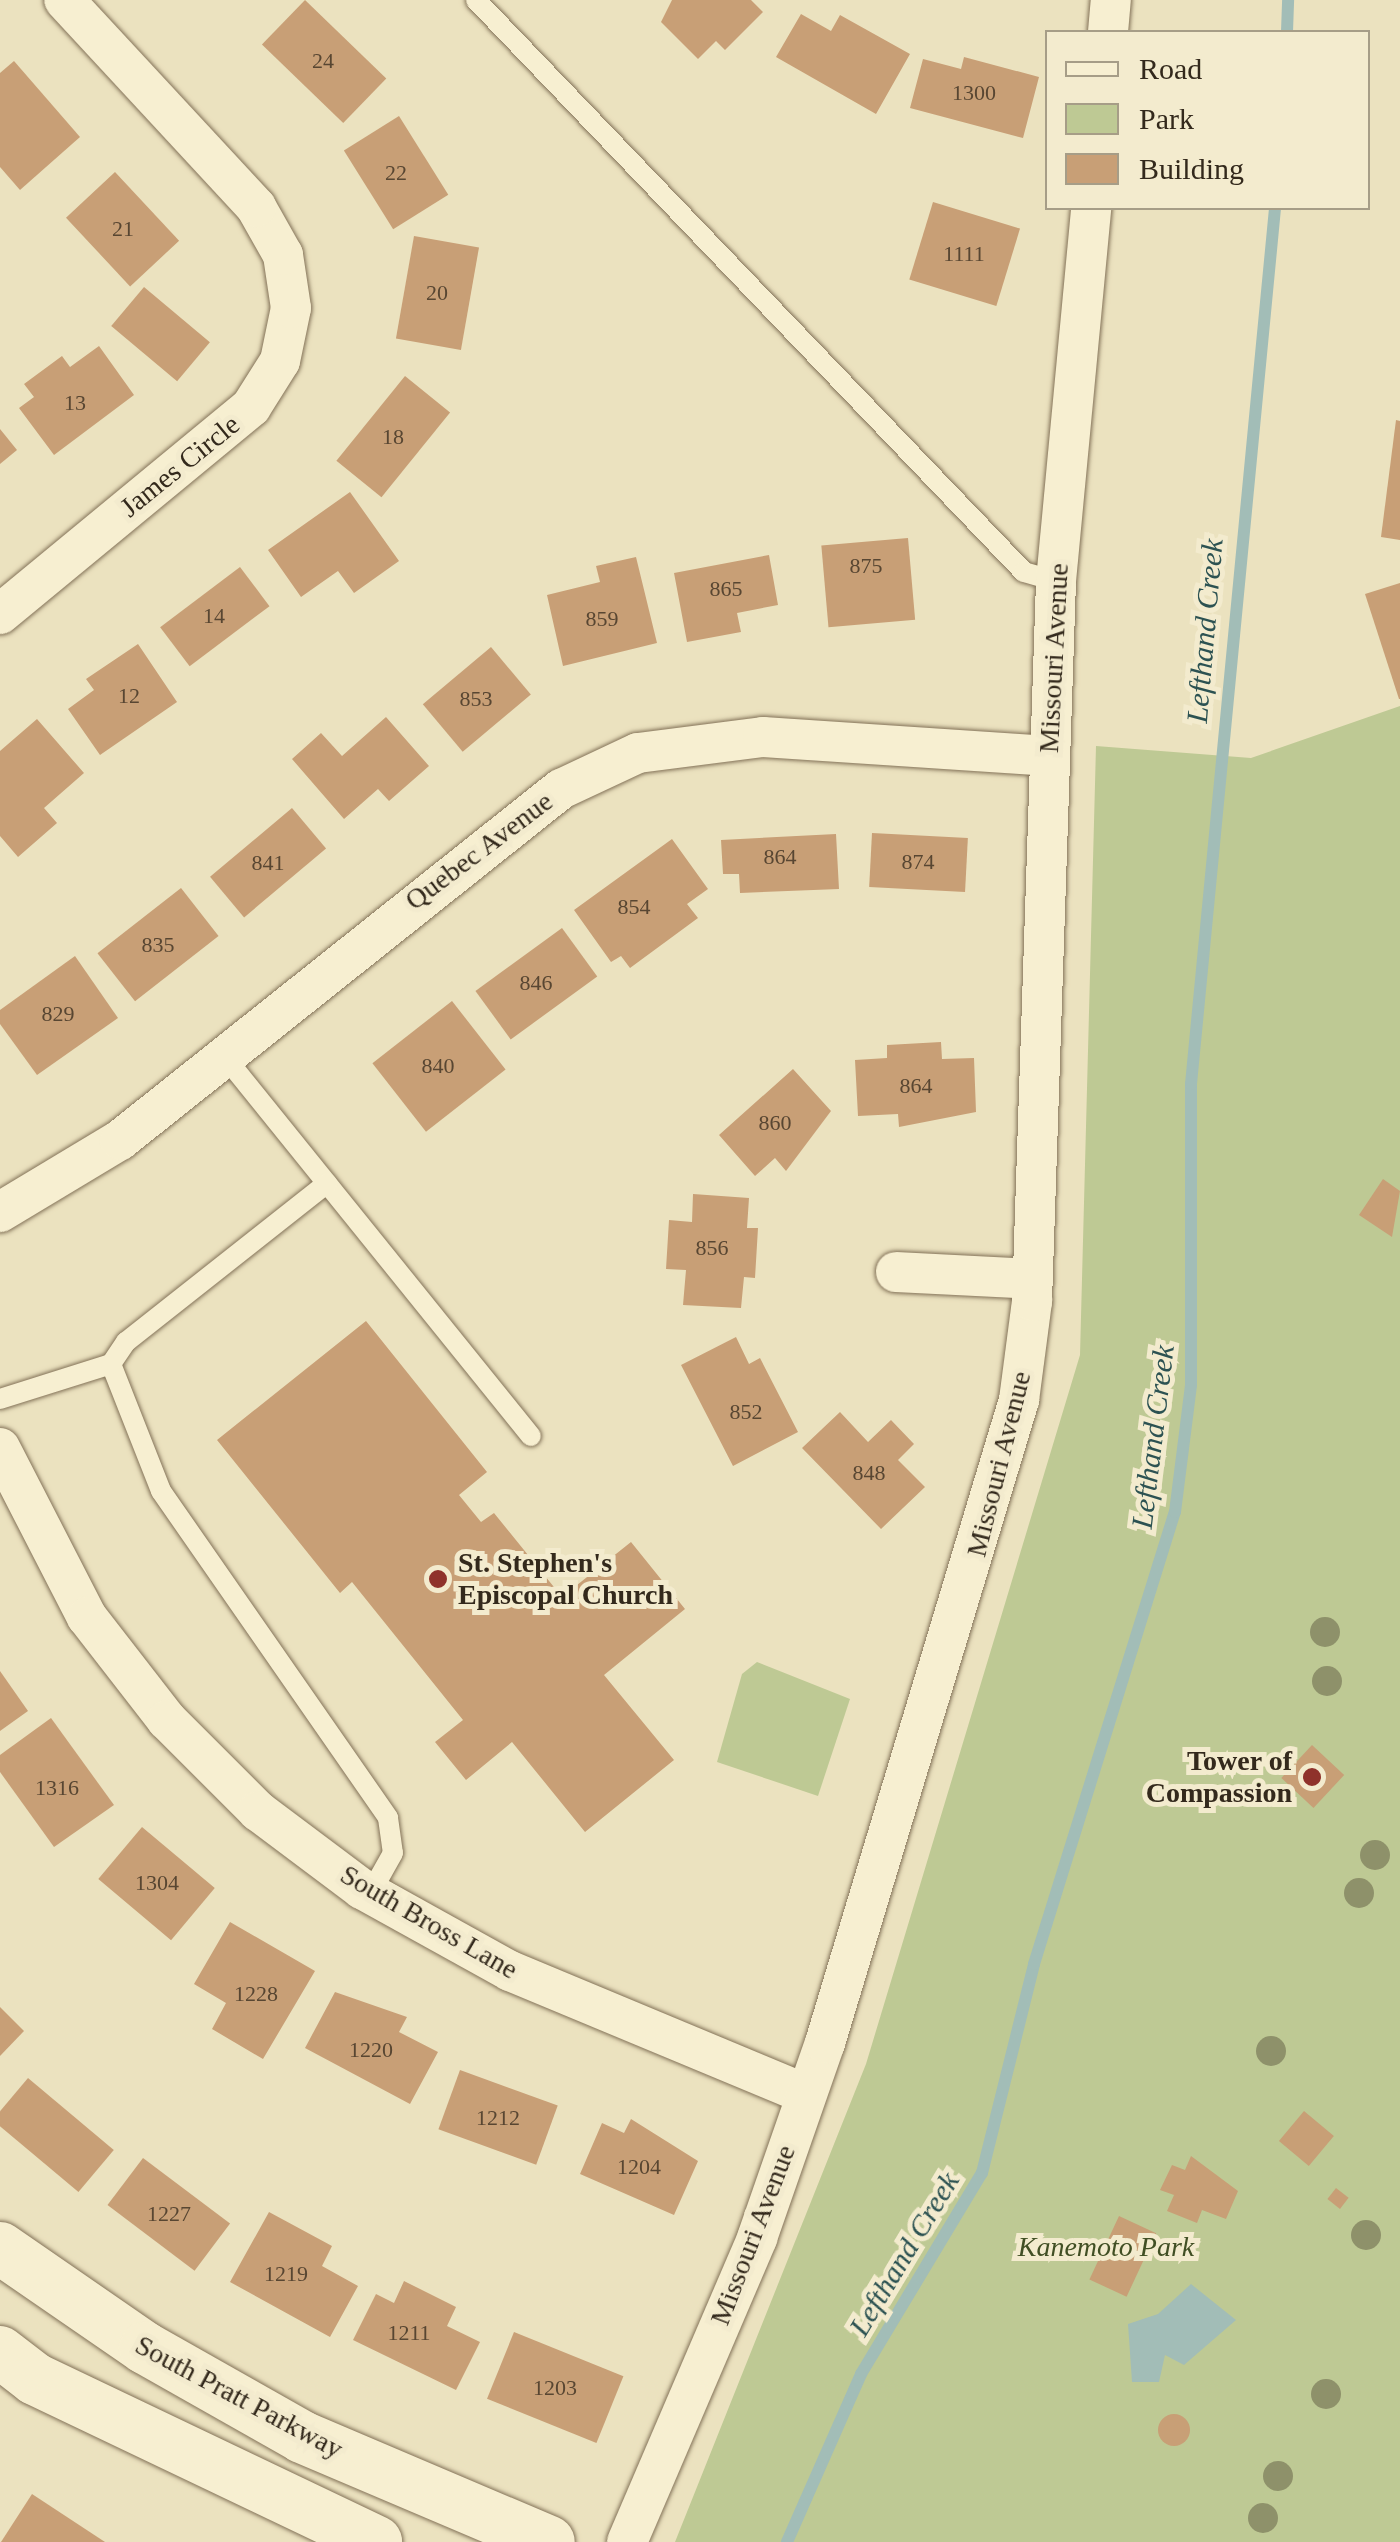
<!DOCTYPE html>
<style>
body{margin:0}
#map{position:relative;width:1400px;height:2542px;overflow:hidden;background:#ebe2bf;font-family:Georgia,serif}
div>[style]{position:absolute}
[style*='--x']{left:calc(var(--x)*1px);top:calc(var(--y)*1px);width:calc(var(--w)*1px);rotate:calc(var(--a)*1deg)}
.green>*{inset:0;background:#bec994}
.water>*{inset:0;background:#a2bdb7}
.stream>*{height:12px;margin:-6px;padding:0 6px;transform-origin:6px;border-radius:6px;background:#a2bdb7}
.building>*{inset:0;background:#c89f76;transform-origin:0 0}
.round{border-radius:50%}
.roads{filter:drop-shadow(0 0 2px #837258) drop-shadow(0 0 2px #837258)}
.service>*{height:20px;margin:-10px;padding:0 10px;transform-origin:10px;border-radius:10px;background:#f7efd1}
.minor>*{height:40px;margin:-20px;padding:0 20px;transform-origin:20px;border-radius:20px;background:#f7efd1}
.tertiary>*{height:52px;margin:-26px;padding:0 26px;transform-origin:26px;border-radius:26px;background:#f7efd1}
.trees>*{width:30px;height:30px;margin:-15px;border-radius:50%;background:#8e916a}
.dots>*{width:28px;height:28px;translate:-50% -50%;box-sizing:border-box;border:5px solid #f3ebce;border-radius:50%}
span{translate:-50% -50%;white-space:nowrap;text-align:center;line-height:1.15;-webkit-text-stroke:10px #f3ebce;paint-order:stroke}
.number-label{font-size:22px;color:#584632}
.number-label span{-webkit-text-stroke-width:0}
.street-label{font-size:28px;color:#33291c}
.poi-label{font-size:28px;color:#33291c;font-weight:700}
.left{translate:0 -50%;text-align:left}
.right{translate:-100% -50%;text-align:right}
.park-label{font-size:28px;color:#414f24;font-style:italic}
.water-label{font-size:30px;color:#2c5252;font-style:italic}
.legend{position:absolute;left:1045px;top:30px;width:325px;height:180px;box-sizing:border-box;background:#f3ebce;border:2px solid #a69d87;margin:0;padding:12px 18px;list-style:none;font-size:30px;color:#33291c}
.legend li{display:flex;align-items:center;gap:20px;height:50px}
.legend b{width:50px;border:2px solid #a69d87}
</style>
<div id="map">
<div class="green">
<i style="clip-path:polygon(1400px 706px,1400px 2542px,675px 2542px,866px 2064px,1080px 1355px,1096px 746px,1251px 758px)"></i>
<i style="clip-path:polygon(757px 1662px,850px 1699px,818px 1796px,717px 1762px,742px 1674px)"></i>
</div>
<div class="water">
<i style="clip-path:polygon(1191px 2284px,1236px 2320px,1184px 2365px,1165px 2355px,1159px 2382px,1132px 2382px,1128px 2324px,1158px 2314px)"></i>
</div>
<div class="stream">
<i style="--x:1287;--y:32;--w:32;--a:-88"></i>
<i style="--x:787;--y:2542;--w:184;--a:-66.2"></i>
<i style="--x:861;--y:2374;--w:235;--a:-59"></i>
<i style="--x:982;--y:2173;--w:215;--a:-76"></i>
<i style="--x:1034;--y:1964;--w:473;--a:-72.7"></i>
<i style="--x:1175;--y:1512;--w:128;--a:-82.8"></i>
<i style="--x:1191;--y:1385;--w:301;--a:-90"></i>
<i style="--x:1191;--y:1084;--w:880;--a:-84.52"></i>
</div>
<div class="building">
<i style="left:305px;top:0;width:113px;height:62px;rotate:44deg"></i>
<i style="clip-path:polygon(672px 0,751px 0,763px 12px,725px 50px,716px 41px,698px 59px,661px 22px)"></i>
<i style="clip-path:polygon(801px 14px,831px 31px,840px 15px,910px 54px,876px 114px,776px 57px)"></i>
<i style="clip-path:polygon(964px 57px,1039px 77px,1023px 138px,910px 108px,923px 59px,961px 69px)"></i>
<i style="clip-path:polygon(14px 61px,80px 137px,20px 190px,0 167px,0 73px)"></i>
<i style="left:399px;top:116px;width:93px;height:65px;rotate:58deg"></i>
<i style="left:115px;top:172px;width:94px;height:67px;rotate:47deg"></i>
<i style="left:933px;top:202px;width:91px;height:81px;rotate:17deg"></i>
<i style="left:414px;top:236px;width:66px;height:104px;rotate:10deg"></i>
<i style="left:144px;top:287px;width:86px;height:51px;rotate:40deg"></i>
<i style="clip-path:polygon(99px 346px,134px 395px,54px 455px,19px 408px,34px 397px,24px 384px,62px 356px,70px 367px)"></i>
<i style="left:405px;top:376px;width:58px;height:109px;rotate:39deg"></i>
<i style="clip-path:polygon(1396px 420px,1400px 421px,1400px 540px,1381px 537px)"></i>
<i style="clip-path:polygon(0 429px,17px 450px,0 464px)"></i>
<i style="clip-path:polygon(350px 492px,399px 561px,354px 593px,338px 571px,301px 597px,268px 550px)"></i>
<i style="left:908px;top:538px;width:82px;height:87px;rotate:85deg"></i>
<i style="clip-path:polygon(769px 555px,778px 605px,737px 613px,741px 632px,687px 642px,674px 573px)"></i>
<i style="clip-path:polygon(636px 557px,657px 643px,563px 666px,547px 595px,600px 582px,596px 566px)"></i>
<i style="left:240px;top:567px;width:49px;height:100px;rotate:53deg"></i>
<i style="clip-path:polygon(1400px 583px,1400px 699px,1399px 699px,1365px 594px)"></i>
<i style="clip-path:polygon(138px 644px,177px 702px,100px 755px,68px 709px,94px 690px,86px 679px)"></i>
<i style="left:491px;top:647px;width:62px;height:89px;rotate:50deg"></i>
<i style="clip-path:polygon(386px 717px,429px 766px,389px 801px,378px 789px,344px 819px,292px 759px,321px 733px,342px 756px)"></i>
<i style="clip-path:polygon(37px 719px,84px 773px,44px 808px,57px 823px,18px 857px,0 836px,0 751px)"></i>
<i style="left:292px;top:808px;width:53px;height:107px;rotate:50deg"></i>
<i style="left:872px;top:833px;width:96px;height:54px;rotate:3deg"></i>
<i style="clip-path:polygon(836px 834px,839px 889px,740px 893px,739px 874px,723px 874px,721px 840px)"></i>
<i style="clip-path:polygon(672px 839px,708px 889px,687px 904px,698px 918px,630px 968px,621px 956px,611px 962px,574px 910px)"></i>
<i style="left:181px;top:888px;width:61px;height:106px;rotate:52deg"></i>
<i style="left:562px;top:928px;width:60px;height:107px;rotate:54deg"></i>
<i style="clip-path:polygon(75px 956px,118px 1018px,37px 1075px,0 1024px,0 1010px)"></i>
<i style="left:452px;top:1001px;width:87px;height:101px;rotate:52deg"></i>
<i style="clip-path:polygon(941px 1042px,942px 1059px,974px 1058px,976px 1112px,899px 1127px,898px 1114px,858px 1116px,855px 1060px,887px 1058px,887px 1045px)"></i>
<i style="clip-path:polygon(793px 1069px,831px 1111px,786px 1171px,775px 1158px,755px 1176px,719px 1135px)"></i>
<i style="clip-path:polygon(1383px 1179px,1400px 1191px,1392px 1237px,1359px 1215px)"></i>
<i style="clip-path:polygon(693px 1194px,749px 1198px,747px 1228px,758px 1228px,755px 1278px,744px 1277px,741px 1308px,683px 1305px,686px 1270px,666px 1269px,669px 1220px,692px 1222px)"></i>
<i style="clip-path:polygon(366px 1321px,487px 1472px,459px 1495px,481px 1522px,494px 1513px,562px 1597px,631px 1542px,685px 1609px,604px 1675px,674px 1760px,585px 1832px,512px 1742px,466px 1780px,435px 1742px,463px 1720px,352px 1582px,340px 1593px,217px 1440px)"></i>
<i style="clip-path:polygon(736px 1337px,749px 1364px,760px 1358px,798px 1432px,733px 1466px,681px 1365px)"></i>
<i style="clip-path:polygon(840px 1412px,868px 1442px,891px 1420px,914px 1444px,898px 1460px,925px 1487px,881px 1529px,802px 1448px)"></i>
<i style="clip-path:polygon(0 1671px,28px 1711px,0 1731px)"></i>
<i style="clip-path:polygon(51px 1718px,114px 1805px,54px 1847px,0 1772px,0 1755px)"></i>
<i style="left:1312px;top:1745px;width:44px;height:45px;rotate:43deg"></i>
<i style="left:142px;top:1827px;width:95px;height:68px;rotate:40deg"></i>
<i style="clip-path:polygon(230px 1922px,315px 1971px,263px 2059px,212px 2029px,226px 2003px,194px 1984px)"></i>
<i style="clip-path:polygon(335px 1992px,407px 2017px,399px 2032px,438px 2052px,410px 2104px,305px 2048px)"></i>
<i style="clip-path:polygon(0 2007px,24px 2031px,0 2056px)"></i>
<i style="left:460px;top:2070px;width:104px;height:63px;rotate:20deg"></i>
<i style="left:28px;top:2078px;width:112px;height:55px;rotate:40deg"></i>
<i style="left:1304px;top:2111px;width:39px;height:39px;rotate:40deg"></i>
<i style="clip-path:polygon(631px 2119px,698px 2161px,674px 2215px,580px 2174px,602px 2123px,624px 2133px)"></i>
<i style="clip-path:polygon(1191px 2156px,1238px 2191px,1226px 2219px,1202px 2210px,1197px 2223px,1167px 2211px,1174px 2195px,1160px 2190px,1172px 2165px,1185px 2170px)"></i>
<i style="left:143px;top:2158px;width:109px;height:59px;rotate:37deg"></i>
<i style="left:1336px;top:2188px;width:16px;height:14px;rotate:38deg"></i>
<i style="clip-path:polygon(269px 2212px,332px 2246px,322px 2266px,358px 2286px,330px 2337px,230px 2282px)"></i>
<i style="left:1119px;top:2216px;width:41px;height:70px;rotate:25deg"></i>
<i style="clip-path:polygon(404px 2281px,456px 2307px,447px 2326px,480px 2342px,456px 2390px,353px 2340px,376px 2294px,394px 2303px)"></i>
<i style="left:514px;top:2332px;width:118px;height:72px;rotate:22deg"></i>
<i class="round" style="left:1158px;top:2414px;width:32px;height:32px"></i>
<i style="clip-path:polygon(32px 2494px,105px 2542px,1px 2542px)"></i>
</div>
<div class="roads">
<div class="service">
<i style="--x:476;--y:0;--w:792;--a:46.23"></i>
<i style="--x:1024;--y:572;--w:33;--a:16"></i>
<i style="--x:225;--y:1057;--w:487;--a:51.1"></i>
<i style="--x:111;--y:1364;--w:136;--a:68.5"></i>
<i style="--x:161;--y:1491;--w:398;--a:55.2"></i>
<i style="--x:388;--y:1818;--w:35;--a:82"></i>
<i style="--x:393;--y:1853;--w:47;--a:119.3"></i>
<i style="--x:0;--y:1399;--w:116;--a:-17.5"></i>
<i style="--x:111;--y:1364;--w:27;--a:-56"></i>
<i style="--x:126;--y:1342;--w:256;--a:-38.3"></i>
</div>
<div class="minor">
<i style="--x:1108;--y:32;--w:32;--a:-85"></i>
<i style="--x:0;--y:614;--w:325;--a:-39.5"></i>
<i style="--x:251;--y:407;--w:54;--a:-57.8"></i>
<i style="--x:280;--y:361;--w:54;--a:-78.3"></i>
<i style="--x:291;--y:308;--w:54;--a:-98.6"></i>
<i style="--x:283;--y:255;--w:55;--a:-119.4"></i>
<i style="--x:256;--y:207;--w:282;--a:-132.8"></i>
<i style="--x:0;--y:1212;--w:140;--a:-31"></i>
<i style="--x:120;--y:1140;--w:564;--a:-38.52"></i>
<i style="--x:561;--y:789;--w:85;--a:-25.1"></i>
<i style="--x:638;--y:753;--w:126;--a:-7.3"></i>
<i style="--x:763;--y:737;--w:287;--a:3.8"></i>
<i style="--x:896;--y:1272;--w:136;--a:2.9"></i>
<i style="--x:0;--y:1448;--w:190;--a:62.8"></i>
<i style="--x:87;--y:1617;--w:130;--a:52.2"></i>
<i style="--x:167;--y:1720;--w:129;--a:45"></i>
<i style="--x:258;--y:1811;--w:130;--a:36.9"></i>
<i style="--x:362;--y:1889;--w:169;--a:29"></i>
<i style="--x:510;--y:1971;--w:320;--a:22.6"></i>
<i style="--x:627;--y:2542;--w:331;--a:-66.8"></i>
<i style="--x:757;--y:2238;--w:207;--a:-70.8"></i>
<i style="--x:825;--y:2043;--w:672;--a:-73.21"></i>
<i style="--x:1019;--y:1400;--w:100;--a:-82.5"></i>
<i style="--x:1032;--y:1301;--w:720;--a:-88.09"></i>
<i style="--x:1056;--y:581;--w:375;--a:-84.6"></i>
</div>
<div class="tertiary">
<i style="--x:0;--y:2248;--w:176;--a:34.6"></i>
<i style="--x:145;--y:2348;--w:180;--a:29.5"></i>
<i style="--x:302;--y:2437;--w:268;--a:23"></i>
<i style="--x:0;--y:2352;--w:44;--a:37.6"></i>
<i style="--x:35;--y:2379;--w:378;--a:25.5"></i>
</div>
</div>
<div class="trees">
<i style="left:1325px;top:1632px"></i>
<i style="left:1327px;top:1681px"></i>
<i style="left:1375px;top:1855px"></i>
<i style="left:1359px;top:1893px"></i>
<i style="left:1271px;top:2051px"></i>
<i style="left:1366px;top:2235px"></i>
<i style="left:1326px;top:2394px"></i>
<i style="left:1278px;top:2476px"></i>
<i style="left:1263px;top:2518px"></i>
</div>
<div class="dots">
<i style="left:438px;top:1579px;background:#8f322b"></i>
<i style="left:1312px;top:1777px;background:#8f322b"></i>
</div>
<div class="number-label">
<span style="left:323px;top:61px">24</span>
<span style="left:974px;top:93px">1300</span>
<span style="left:396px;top:173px">22</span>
<span style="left:123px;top:229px">21</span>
<span style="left:964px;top:254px">1111</span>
<span style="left:437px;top:293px">20</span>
<span style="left:75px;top:403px">13</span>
<span style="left:393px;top:437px">18</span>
<span style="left:866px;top:566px">875</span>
<span style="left:726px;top:589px">865</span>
<span style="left:214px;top:616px">14</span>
<span style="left:602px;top:619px">859</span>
<span style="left:129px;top:696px">12</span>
<span style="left:476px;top:699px">853</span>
<span style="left:780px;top:857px">864</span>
<span style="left:918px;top:862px">874</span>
<span style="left:268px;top:863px">841</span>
<span style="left:634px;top:907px">854</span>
<span style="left:158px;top:945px">835</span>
<span style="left:536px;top:983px">846</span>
<span style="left:58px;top:1014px">829</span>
<span style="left:438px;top:1066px">840</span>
<span style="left:916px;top:1086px">864</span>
<span style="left:775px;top:1123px">860</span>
<span style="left:712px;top:1248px">856</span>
<span style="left:746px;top:1412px">852</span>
<span style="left:869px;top:1473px">848</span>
<span style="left:57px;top:1788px">1316</span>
<span style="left:157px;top:1883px">1304</span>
<span style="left:256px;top:1994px">1228</span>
<span style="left:371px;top:2050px">1220</span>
<span style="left:498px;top:2118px">1212</span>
<span style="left:639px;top:2167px">1204</span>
<span style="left:169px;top:2214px">1227</span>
<span style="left:286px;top:2274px">1219</span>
<span style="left:409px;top:2333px">1211</span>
<span style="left:555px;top:2388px">1203</span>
</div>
<div class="street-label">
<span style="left:180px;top:466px;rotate:-39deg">James Circle</span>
<span style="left:1054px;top:658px;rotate:-87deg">Missouri Avenue</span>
<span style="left:479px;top:851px;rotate:-37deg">Quebec Avenue</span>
<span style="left:999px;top:1464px;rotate:-76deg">Missouri Avenue</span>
<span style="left:429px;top:1922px;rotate:30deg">South Bross Lane</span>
<span style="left:753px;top:2235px;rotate:-69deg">Missouri Avenue</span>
<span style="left:239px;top:2397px;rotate:28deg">South Pratt Parkway</span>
</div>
<div class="poi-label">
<span class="left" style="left:458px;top:1579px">St. Stephen's<br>Episcopal Church</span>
<span class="right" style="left:1292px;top:1777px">Tower of<br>Compassion</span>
</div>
<div class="park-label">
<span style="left:1106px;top:2247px">Kanemoto Park</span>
</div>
<div class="water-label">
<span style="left:1205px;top:631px;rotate:-85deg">Lefthand Creek</span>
<span style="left:1153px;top:1437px;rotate:-83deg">Lefthand Creek</span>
<span style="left:904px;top:2254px;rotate:-59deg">Lefthand Creek</span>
</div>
<ul class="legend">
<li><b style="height:12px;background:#f7efd1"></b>Road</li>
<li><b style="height:28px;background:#bec994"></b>Park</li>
<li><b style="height:28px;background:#c89f76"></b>Building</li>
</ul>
</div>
